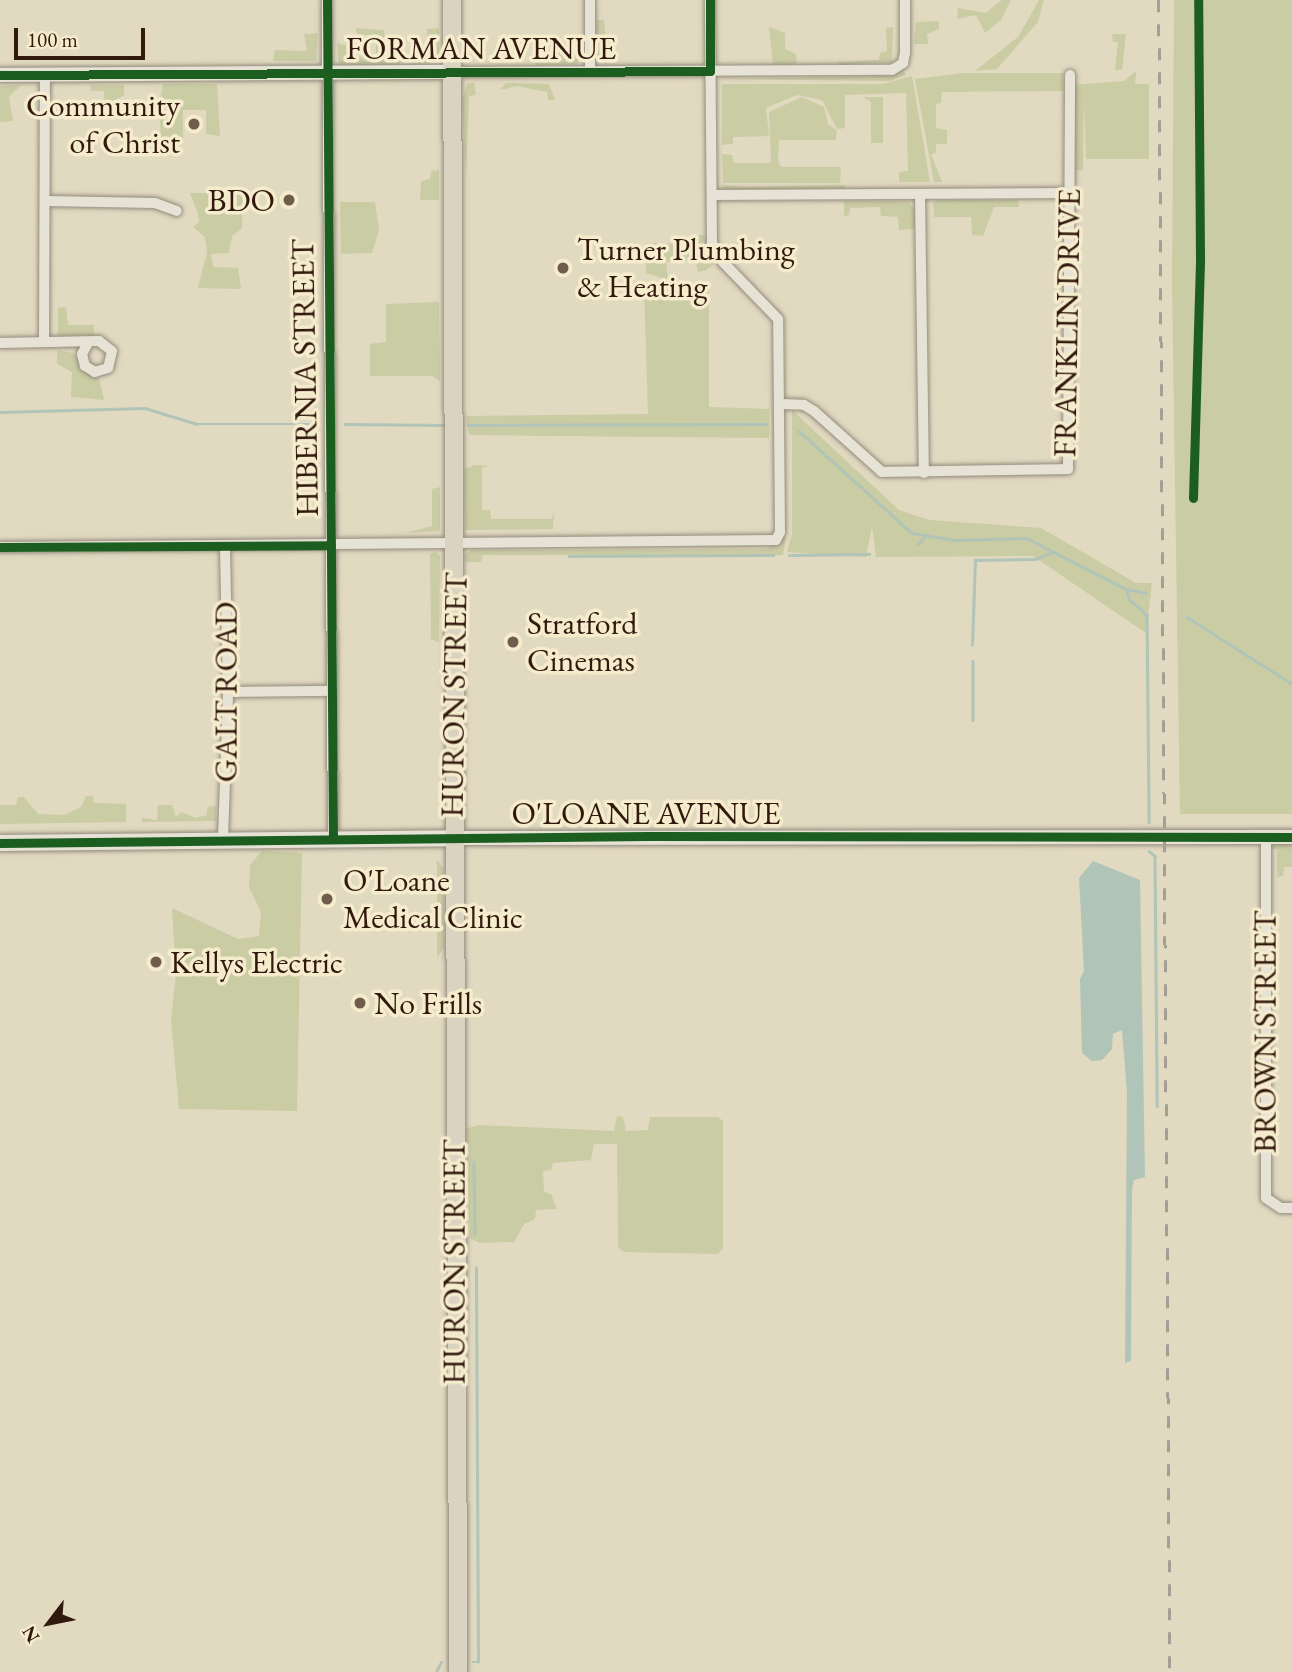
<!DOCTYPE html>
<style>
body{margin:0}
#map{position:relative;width:1292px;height:1672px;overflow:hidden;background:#e1d9c0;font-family:"EB Garamond",serif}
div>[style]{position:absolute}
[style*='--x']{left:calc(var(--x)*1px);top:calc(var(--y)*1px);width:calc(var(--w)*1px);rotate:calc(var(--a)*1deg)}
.green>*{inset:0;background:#cacca4}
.water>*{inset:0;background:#b1c4b8}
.stream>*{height:2.5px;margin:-1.25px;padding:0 1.25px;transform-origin:1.25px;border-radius:1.25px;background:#b1c4b8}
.roads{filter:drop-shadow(0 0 2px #938b7c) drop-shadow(0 0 2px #938b7c)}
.minor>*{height:10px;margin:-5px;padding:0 5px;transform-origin:5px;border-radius:5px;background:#e7e2d6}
.tertiary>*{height:14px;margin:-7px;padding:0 7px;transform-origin:7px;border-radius:7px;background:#e7e2d6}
.secondary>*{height:16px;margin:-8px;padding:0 8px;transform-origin:8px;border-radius:8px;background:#e7e2d6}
.primary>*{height:18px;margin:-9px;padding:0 9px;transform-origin:9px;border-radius:9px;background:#dbd3c1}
.rail>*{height:2.5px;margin-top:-1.25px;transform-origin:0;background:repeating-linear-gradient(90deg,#a69f95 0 12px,transparent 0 24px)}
.cycleway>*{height:9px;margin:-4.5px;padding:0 4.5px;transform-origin:4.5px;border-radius:4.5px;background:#1b5e20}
.dots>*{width:19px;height:19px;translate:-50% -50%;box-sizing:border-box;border:4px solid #f5ebcd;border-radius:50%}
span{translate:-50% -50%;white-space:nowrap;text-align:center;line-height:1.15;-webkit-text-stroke:7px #f5ebcd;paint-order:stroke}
.street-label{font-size:32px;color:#32190e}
.poi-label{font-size:32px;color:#32190e}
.right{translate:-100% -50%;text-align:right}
.left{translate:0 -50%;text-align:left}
.north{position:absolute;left:14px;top:1588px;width:70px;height:70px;-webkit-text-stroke:5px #f5ebcd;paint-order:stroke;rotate:238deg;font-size:19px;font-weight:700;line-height:28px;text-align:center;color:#32190e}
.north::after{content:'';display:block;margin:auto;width:24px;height:32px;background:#32190e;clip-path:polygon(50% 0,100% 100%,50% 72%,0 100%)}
.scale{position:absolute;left:14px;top:28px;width:131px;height:32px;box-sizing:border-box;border:4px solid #32190e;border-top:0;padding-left:9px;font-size:21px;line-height:24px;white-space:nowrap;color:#32190e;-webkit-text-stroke:5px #f5ebcd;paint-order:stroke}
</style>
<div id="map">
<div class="green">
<i style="clip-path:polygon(1001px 0,1011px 0,1001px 20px,985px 33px,976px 15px,957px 19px,958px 8px,986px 13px)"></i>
<i style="clip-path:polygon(1039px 0,1044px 0,1038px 22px,997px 69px,975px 71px,1018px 37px)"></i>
<i style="clip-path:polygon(1174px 0,1292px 0,1292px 814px,1180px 814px,1172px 284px)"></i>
<i style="clip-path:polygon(596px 20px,604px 20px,608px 66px,596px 57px)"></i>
<i style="clip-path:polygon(939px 21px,939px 29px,927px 34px,928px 44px,914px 44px,916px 22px)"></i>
<i style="clip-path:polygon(769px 27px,785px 33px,785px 49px,796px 54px,797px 65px,773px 65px)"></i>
<i style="clip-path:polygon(893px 27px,892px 62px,840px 65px,837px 62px,879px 60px,880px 53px,887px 51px,886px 28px)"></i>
<i style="clip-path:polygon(356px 28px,384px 30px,387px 57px,401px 54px,400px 65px,339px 66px,337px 43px,346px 45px,348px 57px,376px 56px,376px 35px,357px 35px)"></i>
<i style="clip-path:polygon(439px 28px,439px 61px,412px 65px,413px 54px,427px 53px,427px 29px)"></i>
<i style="clip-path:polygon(318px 33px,316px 61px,273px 61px,275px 50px,307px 51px,304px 34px)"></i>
<i style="clip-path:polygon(1112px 34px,1126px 34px,1122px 70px,1115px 70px,1118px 42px,1113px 42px)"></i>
<i style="clip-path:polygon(543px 50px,578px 52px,578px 64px,537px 66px,532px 58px)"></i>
<i style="clip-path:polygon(903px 70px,906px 75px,890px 81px,720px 79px,889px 76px)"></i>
<i style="clip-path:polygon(1136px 71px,1135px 84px,1149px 84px,1149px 159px,1086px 159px,1084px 101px,1083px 170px,1075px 170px,1074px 85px,1124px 81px)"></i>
<i style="clip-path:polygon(962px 73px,1063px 73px,1063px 91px,942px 92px,941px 103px,936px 104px,936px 128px,947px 130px,947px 144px,936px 144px,936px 153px,931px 154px,942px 182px,934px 182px,915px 79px)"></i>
<i style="clip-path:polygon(912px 76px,930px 182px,899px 182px,899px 172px,908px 171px,906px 93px,845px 95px,845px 128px,837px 129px,822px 100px,797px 95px,766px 108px,769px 136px,733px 137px,733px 144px,722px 145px,722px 84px,883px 84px)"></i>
<i style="clip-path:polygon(474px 82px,476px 95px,469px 96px,466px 176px,462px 99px,467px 84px)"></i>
<i style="clip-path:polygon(506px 83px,549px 84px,555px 100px,548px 100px,547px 92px,517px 86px,500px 90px)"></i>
<i style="clip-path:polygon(163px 84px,217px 84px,220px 136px,206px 134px,206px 110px,183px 110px,183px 141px,162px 154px,159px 106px)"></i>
<i style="clip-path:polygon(21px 85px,9px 97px,13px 121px,0 122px,0 86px)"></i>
<i style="clip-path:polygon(91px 85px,124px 85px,124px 95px,104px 106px,104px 91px,91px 91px)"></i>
<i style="clip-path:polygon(802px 97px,824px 107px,828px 124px,837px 131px,836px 140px,779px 140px,778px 161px,781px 167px,841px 167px,840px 183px,723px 183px,722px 154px,732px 155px,734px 163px,771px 163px,769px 112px)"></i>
<i style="clip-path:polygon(863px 97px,883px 97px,883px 143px,871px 143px,871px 102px)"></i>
<i style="clip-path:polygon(439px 170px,439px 200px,420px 200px,421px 181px,430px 179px,431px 171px)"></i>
<i style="clip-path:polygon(723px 185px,745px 187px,845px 185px,844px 189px,731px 190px,722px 189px)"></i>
<i style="clip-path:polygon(190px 193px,243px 193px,242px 228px,232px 236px,229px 253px,211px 254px,213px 267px,238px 268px,241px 289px,198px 288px,207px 252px,205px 237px,193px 227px,199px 222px,198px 214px)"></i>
<i style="clip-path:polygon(1018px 200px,1019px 207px,994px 207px,983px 236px,972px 235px,971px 217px,934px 217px,933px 202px,938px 200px)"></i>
<i style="clip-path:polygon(844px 201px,908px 201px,916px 212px,915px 229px,899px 230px,898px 217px,881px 216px,880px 207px,850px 208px,849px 215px,844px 216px)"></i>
<i style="clip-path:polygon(340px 202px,375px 202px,379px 230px,372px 253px,341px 254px)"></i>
<i style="clip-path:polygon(704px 235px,713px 265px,706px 270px,698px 272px,696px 261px,666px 262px,668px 280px,646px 273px,646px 243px,676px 244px,678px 237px)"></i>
<i style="clip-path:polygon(709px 284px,709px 407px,769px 409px,769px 438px,469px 435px,466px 416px,648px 414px,644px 288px)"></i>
<i style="clip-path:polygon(439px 302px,440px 381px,432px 376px,370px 376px,370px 344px,386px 342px,386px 304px)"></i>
<i style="clip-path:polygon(66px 307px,68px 325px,94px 325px,94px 336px,58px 337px,58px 308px)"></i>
<i style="clip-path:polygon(57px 350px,73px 353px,85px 372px,99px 378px,104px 400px,71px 397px,72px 372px,57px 364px)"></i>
<i style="clip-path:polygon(792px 410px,899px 510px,929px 520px,1041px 528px,1136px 583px,1152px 583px,1146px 633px,1033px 556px,876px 557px,872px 526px,866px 557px,787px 552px,792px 534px)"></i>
<i style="clip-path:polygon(475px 465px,490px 466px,482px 468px,482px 510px,490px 510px,491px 519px,552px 519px,554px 511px,553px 529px,465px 530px,464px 469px)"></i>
<i style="clip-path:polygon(440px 487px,440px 531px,405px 533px,432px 526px,432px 489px)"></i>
<i style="clip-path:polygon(786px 536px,783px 555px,483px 555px,481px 562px,465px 562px,465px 554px,472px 550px,766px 549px)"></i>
<i style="clip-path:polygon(435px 552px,440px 556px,439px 642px,431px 639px,430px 554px)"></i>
<i style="clip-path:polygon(86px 796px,93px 796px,94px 803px,126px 804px,126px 822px,0 824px,0 805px,16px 805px,18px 797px,24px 797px,38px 814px,64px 815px,81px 807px)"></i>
<i style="clip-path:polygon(158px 805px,172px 805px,176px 817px,181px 812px,196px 818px,207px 815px,207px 807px,216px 806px,216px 821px,142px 822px,142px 818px,157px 820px)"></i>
<i style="clip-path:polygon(1276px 844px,1292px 844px,1292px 867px,1284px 867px,1283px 876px,1277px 877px,1277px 849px,1270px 850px)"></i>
<i style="clip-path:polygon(262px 851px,302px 853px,297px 1111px,179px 1109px,171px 1020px,176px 974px,172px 908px,238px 939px,259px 936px,261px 912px,249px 887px,250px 865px)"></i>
<i style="clip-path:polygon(437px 860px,444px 869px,444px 948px,437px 957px)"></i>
<i style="clip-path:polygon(617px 1116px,623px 1117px,626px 1131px,648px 1130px,650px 1117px,718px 1117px,723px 1121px,723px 1248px,718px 1254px,624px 1252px,618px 1247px,617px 1144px,594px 1144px,591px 1160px,553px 1163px,551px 1170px,543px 1171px,544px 1192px,551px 1194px,557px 1209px,536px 1210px,535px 1219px,524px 1224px,514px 1242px,479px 1243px,470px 1238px,465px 1129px,479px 1125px,614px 1131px)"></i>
</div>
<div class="water">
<i style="clip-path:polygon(1093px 861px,1140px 880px,1145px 1177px,1134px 1180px,1132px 1189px,1131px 1361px,1125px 1363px,1127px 1092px,1122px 1030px,1113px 1034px,1112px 1049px,1102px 1060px,1092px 1061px,1082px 1053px,1080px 979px,1084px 971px,1079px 878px)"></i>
</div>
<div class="stream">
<i style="--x:0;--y:412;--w:145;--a:-1.6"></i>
<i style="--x:145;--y:408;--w:54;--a:17.1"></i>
<i style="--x:197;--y:424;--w:118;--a:0"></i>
<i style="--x:345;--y:424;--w:98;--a:0.6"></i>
<i style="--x:468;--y:425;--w:298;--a:-0.2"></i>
<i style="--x:799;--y:431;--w:152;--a:42.1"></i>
<i style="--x:912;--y:533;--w:44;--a:9.2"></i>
<i style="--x:955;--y:540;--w:72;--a:-1.6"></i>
<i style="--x:1027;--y:538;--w:111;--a:27.3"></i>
<i style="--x:1126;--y:589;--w:20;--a:11"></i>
<i style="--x:918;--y:544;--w:11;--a:-49"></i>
<i style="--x:789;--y:555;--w:80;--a:-0.7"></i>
<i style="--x:569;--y:556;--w:204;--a:-0.3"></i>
<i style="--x:1126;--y:589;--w:12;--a:70"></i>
<i style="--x:1130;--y:600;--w:23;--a:41"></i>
<i style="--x:1147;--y:615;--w:207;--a:89.4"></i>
<i style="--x:1187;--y:617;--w:125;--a:32.5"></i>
<i style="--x:972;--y:645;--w:85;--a:-88"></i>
<i style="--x:975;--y:560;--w:60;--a:-1"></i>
<i style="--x:1035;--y:559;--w:19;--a:-21"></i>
<i style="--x:973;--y:661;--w:59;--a:90"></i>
<i style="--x:1149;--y:851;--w:8;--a:40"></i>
<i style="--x:1155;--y:856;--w:250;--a:89.5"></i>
<i style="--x:474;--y:1162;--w:72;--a:89.2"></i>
<i style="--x:473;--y:1662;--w:5;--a:0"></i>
<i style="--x:478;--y:1662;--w:394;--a:-90.3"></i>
<i style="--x:436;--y:1672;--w:11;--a:-63"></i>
</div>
<div class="roads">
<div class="minor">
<i style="--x:327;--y:0;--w:839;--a:89.59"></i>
<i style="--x:590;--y:0;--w:71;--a:90"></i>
<i style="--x:451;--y:72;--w:441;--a:-0.3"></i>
<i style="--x:892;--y:70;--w:13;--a:-32"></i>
<i style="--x:903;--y:63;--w:10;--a:-79"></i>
<i style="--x:905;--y:53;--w:53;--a:-90"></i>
<i style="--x:920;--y:194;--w:279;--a:89.2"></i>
<i style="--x:712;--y:195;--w:358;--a:-0.3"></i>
<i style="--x:47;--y:201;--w:108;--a:1.1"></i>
<i style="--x:155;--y:203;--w:23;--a:20"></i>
<i style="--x:44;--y:342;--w:267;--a:-89.8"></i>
<i style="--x:0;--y:343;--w:99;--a:-1.2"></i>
<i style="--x:99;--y:341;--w:16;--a:38"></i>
<i style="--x:112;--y:351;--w:17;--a:103"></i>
<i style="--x:108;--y:368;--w:14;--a:163"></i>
<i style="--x:95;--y:372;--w:12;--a:-149"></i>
<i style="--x:85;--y:366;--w:12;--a:-104"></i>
<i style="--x:82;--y:354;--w:10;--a:-61"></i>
<i style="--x:781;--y:404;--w:23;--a:2"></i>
<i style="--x:804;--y:405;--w:12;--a:31"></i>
<i style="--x:814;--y:411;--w:91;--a:41.9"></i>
<i style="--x:882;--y:472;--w:186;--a:-0.9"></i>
<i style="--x:1068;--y:469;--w:394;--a:-89.7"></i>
<i style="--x:0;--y:547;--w:776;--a:-0.52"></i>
<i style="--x:776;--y:540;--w:9;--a:-63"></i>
<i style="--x:780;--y:532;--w:213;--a:-90.5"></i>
<i style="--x:778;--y:319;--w:79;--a:-134"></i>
<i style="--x:723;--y:262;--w:22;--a:-120"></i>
<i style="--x:712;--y:243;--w:243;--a:-90.5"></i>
<i style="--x:228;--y:692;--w:104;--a:-0.6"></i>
<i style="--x:1266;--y:837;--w:361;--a:90"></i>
<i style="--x:1266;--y:1198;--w:18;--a:34"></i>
<i style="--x:1281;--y:1208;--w:11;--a:0"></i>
<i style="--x:223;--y:838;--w:146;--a:-88"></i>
<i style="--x:228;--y:692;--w:146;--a:-91.2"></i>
</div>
<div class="tertiary">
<i style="--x:0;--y:75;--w:451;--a:-0.4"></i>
<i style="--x:453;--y:838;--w:839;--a:-0.07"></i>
</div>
<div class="secondary">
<i style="--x:0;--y:843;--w:453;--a:-0.6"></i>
</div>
<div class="primary">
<i style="--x:452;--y:0;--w:1672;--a:89.79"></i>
</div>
</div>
<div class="rail">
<i style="--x:1159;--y:0;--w:1672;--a:89.62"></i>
</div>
<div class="cycleway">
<i style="--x:327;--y:0;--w:839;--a:89.59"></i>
<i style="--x:0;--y:75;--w:710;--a:-0.32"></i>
<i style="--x:710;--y:71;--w:71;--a:-90"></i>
<i style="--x:1193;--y:498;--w:240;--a:-88.3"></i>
<i style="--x:1200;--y:258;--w:258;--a:-90.4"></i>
<i style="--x:0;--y:547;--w:331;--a:-0.3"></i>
<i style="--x:0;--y:843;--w:648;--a:-0.62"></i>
<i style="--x:648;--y:836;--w:644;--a:0.09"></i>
</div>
<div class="dots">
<i style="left:194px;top:124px;background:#6f5c4c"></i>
<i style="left:289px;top:200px;background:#6f5c4c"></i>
<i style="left:563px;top:268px;background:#6f5c4c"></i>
<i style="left:513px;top:642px;background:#6f5c4c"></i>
<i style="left:327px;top:899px;background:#6f5c4c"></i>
<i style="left:156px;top:962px;background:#6f5c4c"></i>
<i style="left:360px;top:1003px;background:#6f5c4c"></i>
</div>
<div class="street-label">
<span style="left:481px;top:48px">FORMAN AVENUE</span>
<span style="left:1067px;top:323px;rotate:-89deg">FRANKLIN DRIVE</span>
<span style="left:305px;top:378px;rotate:-91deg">HIBERNIA STREET</span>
<span style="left:226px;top:692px;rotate:-90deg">GALT ROAD</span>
<span style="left:454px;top:695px;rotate:-89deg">HURON STREET</span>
<span style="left:646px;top:813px">O'LOANE AVENUE</span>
<span style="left:1265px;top:1032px;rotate:-90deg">BROWN STREET</span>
<span style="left:454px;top:1262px;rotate:-90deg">HURON STREET</span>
</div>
<div class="poi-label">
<span class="right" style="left:180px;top:124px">Community<br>of Christ</span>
<span class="right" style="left:275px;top:200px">BDO</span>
<span class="left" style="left:577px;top:268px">Turner Plumbing<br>&amp; Heating</span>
<span class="left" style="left:527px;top:642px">Stratford<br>Cinemas</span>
<span class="left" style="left:343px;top:899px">O'Loane<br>Medical Clinic</span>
<span class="left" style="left:170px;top:962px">Kellys Electric</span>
<span class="left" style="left:374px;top:1003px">No Frills</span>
</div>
<div class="north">N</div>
<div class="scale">100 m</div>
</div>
